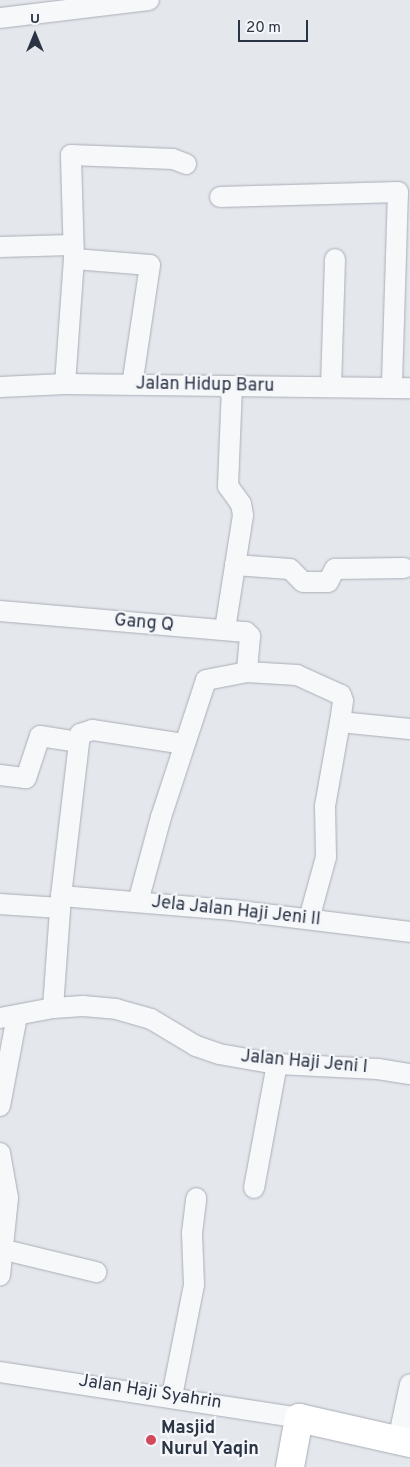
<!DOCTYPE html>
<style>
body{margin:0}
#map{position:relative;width:410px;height:1467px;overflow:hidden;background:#e4e7ec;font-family:Overpass,sans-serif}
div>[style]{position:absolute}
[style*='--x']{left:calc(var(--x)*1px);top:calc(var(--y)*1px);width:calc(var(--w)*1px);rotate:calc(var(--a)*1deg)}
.roads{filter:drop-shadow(0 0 1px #a9aeb7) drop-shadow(0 0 1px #a9aeb7)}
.street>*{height:20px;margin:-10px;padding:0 10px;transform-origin:10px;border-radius:10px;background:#f7f8fa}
.secondary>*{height:28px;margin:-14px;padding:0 14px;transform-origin:14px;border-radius:14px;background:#fff}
.dots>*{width:14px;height:14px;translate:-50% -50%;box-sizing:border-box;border:2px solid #f4f6f9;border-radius:50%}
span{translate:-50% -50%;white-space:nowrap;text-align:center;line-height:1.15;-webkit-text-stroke:4.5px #f4f6f9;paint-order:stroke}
.street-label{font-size:18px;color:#2b3445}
.poi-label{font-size:18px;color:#2b3445;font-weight:700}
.left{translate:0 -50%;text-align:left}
.north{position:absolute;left:10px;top:10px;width:50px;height:50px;-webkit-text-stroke:4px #f4f6f9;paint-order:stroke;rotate:0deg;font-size:14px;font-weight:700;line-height:20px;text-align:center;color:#2b3445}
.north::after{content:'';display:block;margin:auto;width:18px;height:22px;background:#2b3445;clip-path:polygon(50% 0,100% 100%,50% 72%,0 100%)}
.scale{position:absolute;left:238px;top:20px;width:70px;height:22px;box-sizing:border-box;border:2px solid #2b3445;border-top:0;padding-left:6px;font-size:15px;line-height:18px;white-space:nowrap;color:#2b3445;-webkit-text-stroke:4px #f4f6f9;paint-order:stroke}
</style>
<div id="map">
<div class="roads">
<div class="street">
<i style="--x:0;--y:18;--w:150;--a:-6.9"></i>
<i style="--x:220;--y:197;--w:178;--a:-1.6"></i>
<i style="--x:398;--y:192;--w:196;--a:91.8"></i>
<i style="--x:0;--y:247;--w:72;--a:-1.6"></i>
<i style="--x:74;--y:259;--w:76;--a:4.5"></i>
<i style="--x:150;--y:265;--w:121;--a:98.5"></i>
<i style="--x:65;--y:384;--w:125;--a:-85.9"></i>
<i style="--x:74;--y:259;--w:104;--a:-91.7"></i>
<i style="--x:71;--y:155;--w:102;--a:2.2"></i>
<i style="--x:173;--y:159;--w:14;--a:21"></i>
<i style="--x:0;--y:387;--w:65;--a:-2.6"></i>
<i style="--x:65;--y:384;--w:345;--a:0.7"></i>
<i style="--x:331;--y:387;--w:128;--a:-88.2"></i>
<i style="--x:235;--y:565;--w:55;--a:4.2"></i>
<i style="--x:290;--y:569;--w:18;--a:45"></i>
<i style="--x:303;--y:582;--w:25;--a:0"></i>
<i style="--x:328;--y:582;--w:15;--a:-62"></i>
<i style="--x:335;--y:569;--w:69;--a:-0.8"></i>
<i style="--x:0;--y:611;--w:247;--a:4.9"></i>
<i style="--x:246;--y:632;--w:6;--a:45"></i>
<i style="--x:250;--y:636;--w:36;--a:95"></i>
<i style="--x:225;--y:629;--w:115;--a:-81"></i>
<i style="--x:243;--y:515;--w:11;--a:-100"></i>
<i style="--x:241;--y:504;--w:22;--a:-126"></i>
<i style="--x:228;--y:486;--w:99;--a:-87.7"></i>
<i style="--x:0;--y:775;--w:26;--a:7"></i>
<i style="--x:26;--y:778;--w:44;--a:-71.6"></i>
<i style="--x:40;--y:736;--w:38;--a:9"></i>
<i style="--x:61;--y:896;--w:172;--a:4.7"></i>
<i style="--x:232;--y:910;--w:179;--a:7"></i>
<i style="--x:138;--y:902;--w:88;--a:-74.9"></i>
<i style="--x:161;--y:817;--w:144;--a:-71.8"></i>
<i style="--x:206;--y:680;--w:42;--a:-11"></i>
<i style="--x:247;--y:672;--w:50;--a:3.4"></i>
<i style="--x:297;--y:675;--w:48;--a:24.4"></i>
<i style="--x:341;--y:695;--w:6;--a:72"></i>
<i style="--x:343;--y:701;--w:21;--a:98"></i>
<i style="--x:340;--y:722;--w:70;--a:5.7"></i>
<i style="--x:0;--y:904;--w:60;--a:3.8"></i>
<i style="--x:309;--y:919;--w:64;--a:-74.7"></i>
<i style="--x:326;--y:857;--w:51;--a:-91.1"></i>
<i style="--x:325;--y:806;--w:85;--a:-79.9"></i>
<i style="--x:53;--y:1008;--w:112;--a:-85.9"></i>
<i style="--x:61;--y:896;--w:163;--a:-83.3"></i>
<i style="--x:80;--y:734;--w:13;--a:-18"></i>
<i style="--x:92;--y:730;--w:92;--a:8.7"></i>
<i style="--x:0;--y:1018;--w:54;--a:-10.7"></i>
<i style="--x:53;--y:1008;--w:30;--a:-4"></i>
<i style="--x:83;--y:1006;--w:33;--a:5"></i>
<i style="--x:116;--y:1009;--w:36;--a:16"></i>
<i style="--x:151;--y:1019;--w:52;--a:31"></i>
<i style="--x:196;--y:1046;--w:24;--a:19"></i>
<i style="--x:219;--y:1054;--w:59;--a:9.8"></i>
<i style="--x:277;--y:1064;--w:101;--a:2.8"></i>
<i style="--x:378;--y:1069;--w:32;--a:9"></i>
<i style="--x:0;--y:1106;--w:92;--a:-79.3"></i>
<i style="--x:0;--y:1153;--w:46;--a:79.9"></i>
<i style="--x:8;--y:1198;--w:78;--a:95.9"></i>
<i style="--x:254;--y:1188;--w:126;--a:-79.5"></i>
<i style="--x:5;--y:1250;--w:94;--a:13.6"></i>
<i style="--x:0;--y:1372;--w:303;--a:8.7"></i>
<i style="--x:172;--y:1396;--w:113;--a:-78.8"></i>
<i style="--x:194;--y:1285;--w:52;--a:-92.2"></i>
<i style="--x:192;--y:1233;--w:35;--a:-83"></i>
<i style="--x:398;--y:1440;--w:57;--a:-77.9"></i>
</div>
<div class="secondary">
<i style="--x:290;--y:1467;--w:50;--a:-79.6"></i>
<i style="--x:299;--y:1418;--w:114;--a:12.7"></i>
</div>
</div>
<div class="dots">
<i style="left:151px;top:1440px;background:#d1495b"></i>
</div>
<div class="street-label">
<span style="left:205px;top:386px;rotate:1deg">Jalan Hidup Baru</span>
<span style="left:144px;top:624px;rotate:5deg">Gang Q</span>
<span style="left:236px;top:912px;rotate:6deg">Jela Jalan Haji Jeni II</span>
<span style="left:304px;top:1063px;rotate:5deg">Jalan Haji Jeni I</span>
<span style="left:150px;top:1393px;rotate:9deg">Jalan Haji Syahrin</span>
</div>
<div class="poi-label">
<span class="left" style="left:161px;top:1440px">Masjid<br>Nurul Yaqin</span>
</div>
<div class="north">U</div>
<div class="scale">20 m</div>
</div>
